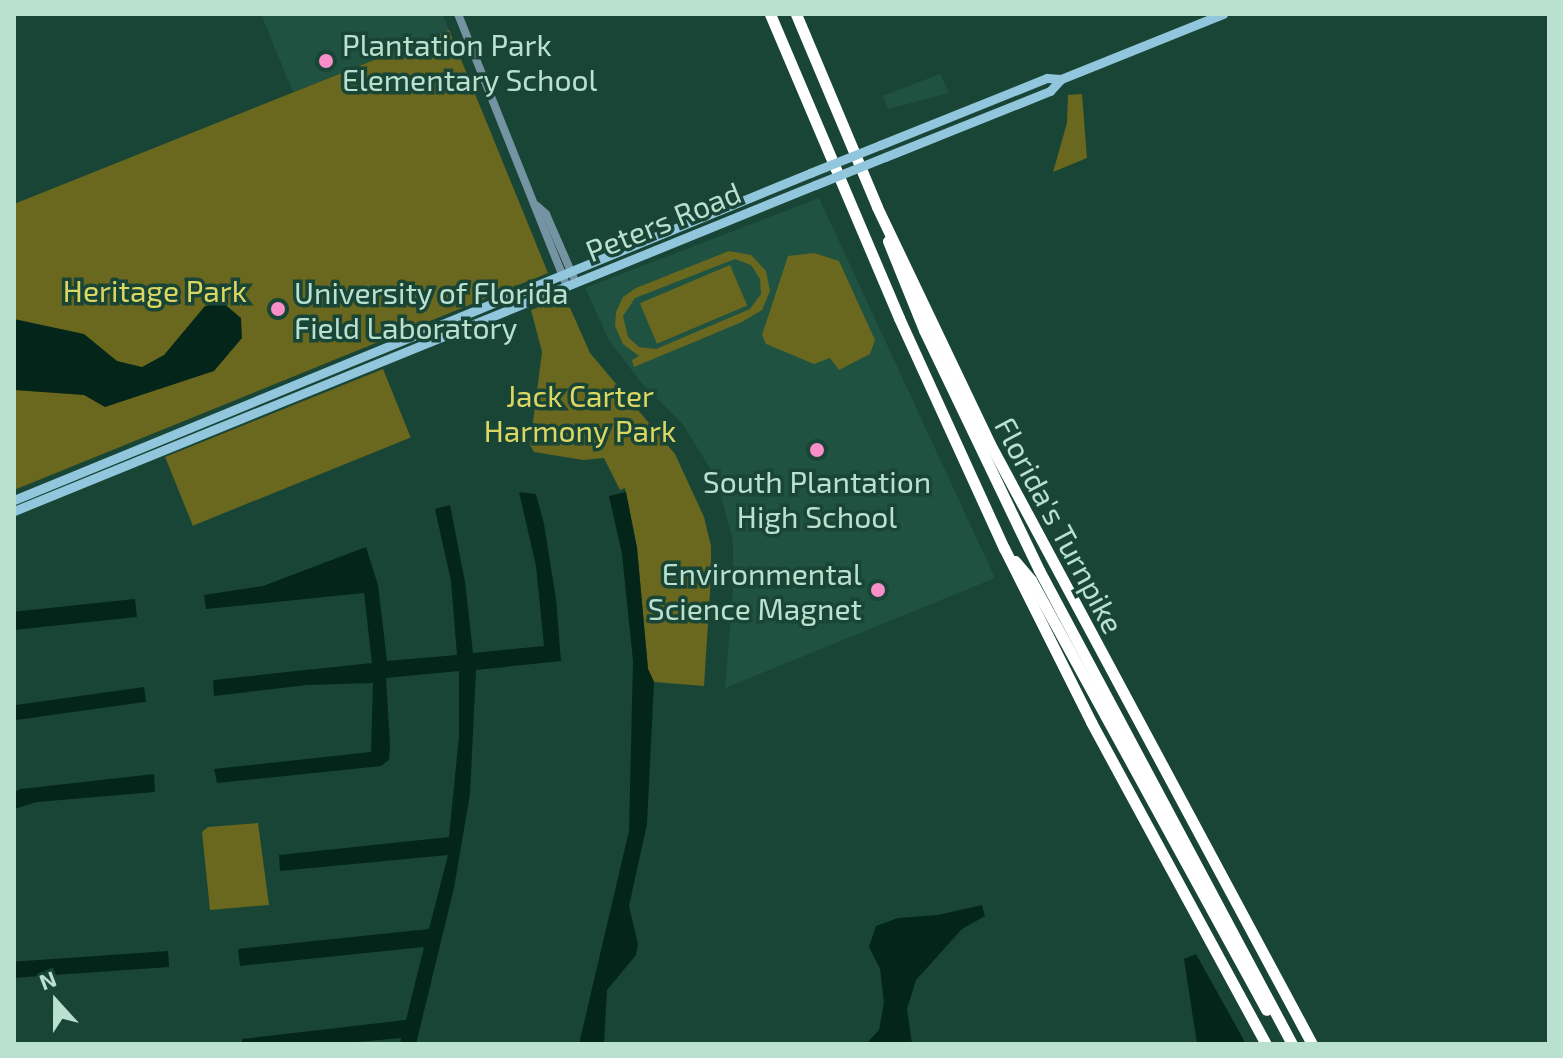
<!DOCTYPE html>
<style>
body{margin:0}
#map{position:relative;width:1563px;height:1058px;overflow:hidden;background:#194536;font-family:"Exo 2",sans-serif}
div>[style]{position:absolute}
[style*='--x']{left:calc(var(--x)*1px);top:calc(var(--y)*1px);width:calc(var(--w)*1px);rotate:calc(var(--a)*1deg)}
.built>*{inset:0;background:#205241}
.green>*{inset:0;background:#6a671e;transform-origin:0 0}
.water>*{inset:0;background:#04251a;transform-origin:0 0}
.tertiary>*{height:8px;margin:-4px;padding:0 4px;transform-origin:4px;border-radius:4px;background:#7494a3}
.secondary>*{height:9px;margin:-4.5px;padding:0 4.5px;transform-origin:4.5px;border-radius:4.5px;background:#91c6dd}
.motorway>*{height:11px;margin:-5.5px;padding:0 5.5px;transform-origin:5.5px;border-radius:5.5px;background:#fff}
.secondary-bridge>*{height:9px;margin:-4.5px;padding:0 4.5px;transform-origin:4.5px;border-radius:4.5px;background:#91c6dd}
.dots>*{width:22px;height:22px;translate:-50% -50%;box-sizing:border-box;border:4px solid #194536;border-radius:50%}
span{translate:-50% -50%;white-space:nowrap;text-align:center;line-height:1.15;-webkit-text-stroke:7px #194536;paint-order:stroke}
.poi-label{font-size:30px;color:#bae0d0}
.left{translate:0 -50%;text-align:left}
.right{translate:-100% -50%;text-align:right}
.street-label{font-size:30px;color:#bae0d0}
.park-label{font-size:30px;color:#dcd762}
.frame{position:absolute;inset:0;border:16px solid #bae0d0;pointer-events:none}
.north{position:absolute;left:16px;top:962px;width:80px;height:80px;-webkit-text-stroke:6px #194536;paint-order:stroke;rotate:339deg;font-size:22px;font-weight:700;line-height:32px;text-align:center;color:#bae0d0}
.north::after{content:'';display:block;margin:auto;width:28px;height:36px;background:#bae0d0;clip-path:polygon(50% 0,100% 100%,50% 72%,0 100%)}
</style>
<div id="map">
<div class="built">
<i style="clip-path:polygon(261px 14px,443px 14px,449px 30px,293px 92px)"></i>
<i style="clip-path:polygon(940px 74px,949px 93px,888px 109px,883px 96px)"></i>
<i style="clip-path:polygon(819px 198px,995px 578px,725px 688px,733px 591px,733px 540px,716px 478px,682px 423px,643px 385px,609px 340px,585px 288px)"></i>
</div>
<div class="green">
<i style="clip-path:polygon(449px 30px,548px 273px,14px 490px,14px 204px)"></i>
<i style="clip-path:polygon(1082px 94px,1087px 158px,1053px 172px,1067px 123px,1068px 95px)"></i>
<i style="clip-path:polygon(evenodd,729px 251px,751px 255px,766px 271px,770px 291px,762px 310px,742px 322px,634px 367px,632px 360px,639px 356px,623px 344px,615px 326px,616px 312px,623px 297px,636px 288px,729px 251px,735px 259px,751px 265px,760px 279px,761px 294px,750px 309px,656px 349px,639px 347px,628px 337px,623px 316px,635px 298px,735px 259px)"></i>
<i style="clip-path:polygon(814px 253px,839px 261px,875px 340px,870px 354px,839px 370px,830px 358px,814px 364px,766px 344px,762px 335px,788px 256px)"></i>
<i style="left:730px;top:265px;width:44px;height:98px;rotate:67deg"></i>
<i style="clip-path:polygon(561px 298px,567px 301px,590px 353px,675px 454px,704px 517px,711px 546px,711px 577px,704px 686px,654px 682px,648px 669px,637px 548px,625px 488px,620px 490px,604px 458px,583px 460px,534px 452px,530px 445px,542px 352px,531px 310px)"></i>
<i style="left:383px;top:369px;width:74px;height:235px;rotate:68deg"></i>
<i style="clip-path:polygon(258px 823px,269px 905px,210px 910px,202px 832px,208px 827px)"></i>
</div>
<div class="water">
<i style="clip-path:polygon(222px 302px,241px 318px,242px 338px,214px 371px,105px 407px,84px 395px,14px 390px,14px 319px,84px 334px,117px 361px,142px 367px,164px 355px,205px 306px)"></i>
<i style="clip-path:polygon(519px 492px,536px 494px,544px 524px,556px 599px,561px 661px,476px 670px,470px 794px,454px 888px,416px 1044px,400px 1044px,401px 1038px,336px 1044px,242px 1044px,242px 1039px,406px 1020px,424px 947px,240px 966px,238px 949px,429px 929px,448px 855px,280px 871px,279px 855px,449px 837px,459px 736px,459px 671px,386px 678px,390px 745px,389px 760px,381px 766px,217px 783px,214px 769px,371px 752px,373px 683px,307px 685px,214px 696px,213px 680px,372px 663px,364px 593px,206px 609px,204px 595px,263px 586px,366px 547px,378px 585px,387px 661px,457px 655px,451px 581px,435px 509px,450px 505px,465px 582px,473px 653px,544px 646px,536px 566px)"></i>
<i style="clip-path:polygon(626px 492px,637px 548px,648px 669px,654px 682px,647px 824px,629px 906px,638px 944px,636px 955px,607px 990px,604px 1044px,579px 1044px,629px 831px,633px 661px,622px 554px,609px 496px)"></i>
<i style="left:135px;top:599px;width:18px;height:122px;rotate:84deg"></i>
<i style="left:144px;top:687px;width:15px;height:131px;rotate:82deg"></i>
<i style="clip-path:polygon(154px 774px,155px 792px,37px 802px,14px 809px,14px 792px,21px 789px)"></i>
<i style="clip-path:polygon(982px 905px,985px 916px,962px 929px,916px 980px,907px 1009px,912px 1044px,866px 1044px,879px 1030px,884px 1003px,880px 969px,869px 947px,876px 926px,898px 918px,938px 915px)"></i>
<i style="left:168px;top:951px;width:16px;height:155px;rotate:86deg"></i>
<i style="clip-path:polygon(1196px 954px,1246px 1044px,1197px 1044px,1184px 959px)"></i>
</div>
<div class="tertiary">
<i style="--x:458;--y:14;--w:293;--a:68.2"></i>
<i style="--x:537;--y:206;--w:12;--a:42"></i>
<i style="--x:546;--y:214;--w:75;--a:66.5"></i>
</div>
<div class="secondary">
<i style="--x:880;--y:145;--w:180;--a:-21.9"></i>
<i style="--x:1047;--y:78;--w:14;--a:4"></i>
<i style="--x:885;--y:157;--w:178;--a:-21.8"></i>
<i style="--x:1050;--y:91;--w:16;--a:-47"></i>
<i style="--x:1061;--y:79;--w:175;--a:-21.9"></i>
<i style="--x:14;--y:500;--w:861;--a:-22.33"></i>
<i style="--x:14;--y:511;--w:865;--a:-22.15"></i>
</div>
<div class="motorway">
<i style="--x:770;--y:14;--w:330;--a:67"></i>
<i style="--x:899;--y:318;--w:253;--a:65.5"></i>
<i style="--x:1004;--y:548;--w:195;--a:63.4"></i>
<i style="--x:1091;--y:722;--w:366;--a:61.5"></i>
<i style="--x:796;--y:14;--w:209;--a:67.2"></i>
<i style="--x:877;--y:207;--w:263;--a:64.5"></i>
<i style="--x:990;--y:444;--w:681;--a:61.78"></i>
<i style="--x:888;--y:241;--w:96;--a:68"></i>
<i style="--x:924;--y:330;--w:266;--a:64.4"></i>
<i style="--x:1039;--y:570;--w:537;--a:61.91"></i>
<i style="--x:1015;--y:561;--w:25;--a:50"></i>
<i style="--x:1031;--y:580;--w:490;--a:61.3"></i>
</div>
<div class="secondary-bridge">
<i style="--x:810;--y:173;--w:75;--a:-21.8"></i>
<i style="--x:815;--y:185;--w:75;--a:-21.8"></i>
</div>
<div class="dots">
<i style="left:326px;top:61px;background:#f98fc9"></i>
<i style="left:278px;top:309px;background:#f98fc9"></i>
<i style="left:817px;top:450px;background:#f98fc9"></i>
<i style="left:878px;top:590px;background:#f98fc9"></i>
</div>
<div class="poi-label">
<span class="left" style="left:342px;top:61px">Plantation Park<br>Elementary School</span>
<span class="left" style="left:294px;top:309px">University of Florida<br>Field Laboratory</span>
<span style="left:817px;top:498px">South Plantation<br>High School</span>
<span class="right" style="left:862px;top:590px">Environmental<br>Science Magnet</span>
</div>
<div class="street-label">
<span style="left:663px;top:221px;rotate:-22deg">Peters Road</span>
<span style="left:1060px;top:525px;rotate:62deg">Florida's Turnpike</span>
</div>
<div class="park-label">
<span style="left:155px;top:290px">Heritage Park</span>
<span style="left:580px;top:412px">Jack Carter<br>Harmony Park</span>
</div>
<div class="frame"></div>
<div class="north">N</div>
</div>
